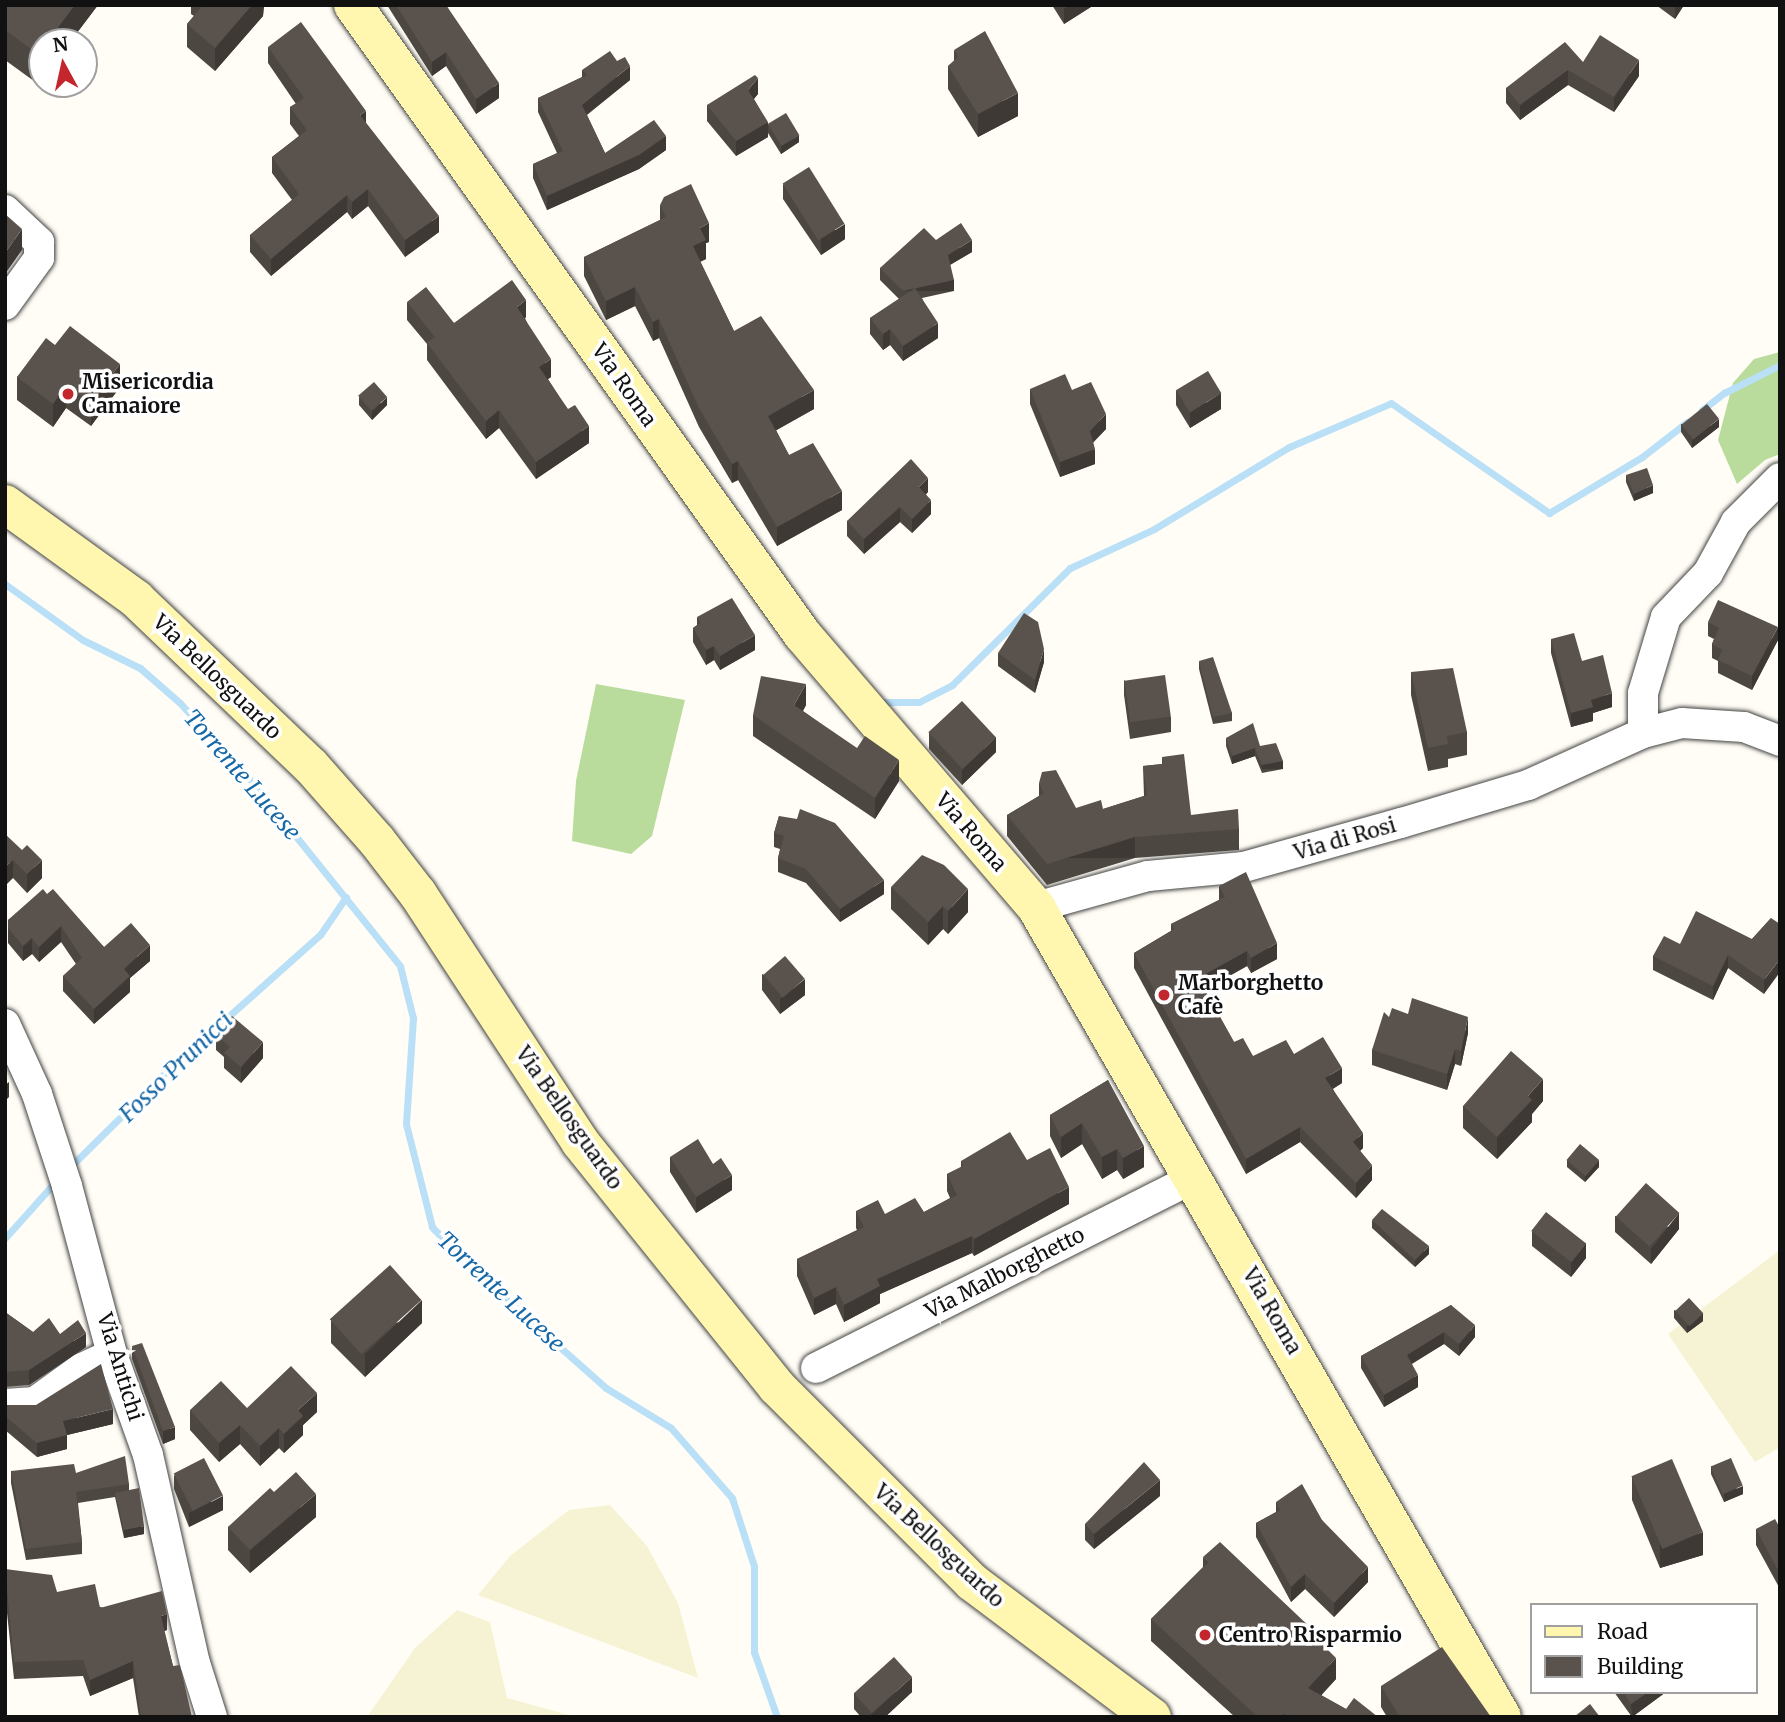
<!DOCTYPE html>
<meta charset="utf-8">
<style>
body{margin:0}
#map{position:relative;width:1785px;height:1722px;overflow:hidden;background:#fffdf5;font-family:Merriweather,serif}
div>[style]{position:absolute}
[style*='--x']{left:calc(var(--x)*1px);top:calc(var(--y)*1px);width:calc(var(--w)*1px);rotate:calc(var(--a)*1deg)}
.farmland>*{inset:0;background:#f6f3d4}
.forest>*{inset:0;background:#b9dc9c}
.stream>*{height:7px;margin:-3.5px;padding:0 3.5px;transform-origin:3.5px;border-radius:3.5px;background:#b9e0f7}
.roads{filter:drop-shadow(0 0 2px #444) drop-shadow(0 0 2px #444)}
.street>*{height:30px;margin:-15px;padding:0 15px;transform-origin:15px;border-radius:15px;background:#fff}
.secondary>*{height:38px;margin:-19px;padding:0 19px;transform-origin:19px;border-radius:19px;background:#fff6b0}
.wall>*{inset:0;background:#4d4742}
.shaded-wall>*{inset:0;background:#3f3936;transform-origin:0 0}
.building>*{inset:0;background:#5a524d;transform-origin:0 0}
.dots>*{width:19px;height:19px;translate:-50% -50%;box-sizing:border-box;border:4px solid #fff;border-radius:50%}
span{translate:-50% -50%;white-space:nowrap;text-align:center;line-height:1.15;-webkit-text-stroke:7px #fff;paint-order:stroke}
.poi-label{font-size:21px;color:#111;font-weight:700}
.left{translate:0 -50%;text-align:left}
.street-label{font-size:21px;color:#111}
.water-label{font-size:23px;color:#1768a6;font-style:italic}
.frame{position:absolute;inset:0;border:7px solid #111;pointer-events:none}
.legend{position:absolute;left:1530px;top:1603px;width:228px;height:91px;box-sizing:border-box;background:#fff;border:2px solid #a0a0a0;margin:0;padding:9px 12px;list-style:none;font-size:21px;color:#111}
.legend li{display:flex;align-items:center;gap:14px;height:35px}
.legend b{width:35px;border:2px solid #a0a0a0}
.north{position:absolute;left:28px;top:28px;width:70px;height:70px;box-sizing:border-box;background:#fff;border:2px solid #a0a0a0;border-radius:50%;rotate:352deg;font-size:19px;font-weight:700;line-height:28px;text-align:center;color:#111}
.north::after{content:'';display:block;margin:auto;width:24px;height:32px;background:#c4262e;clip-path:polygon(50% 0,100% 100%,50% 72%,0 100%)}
</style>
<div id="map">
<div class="farmland">
<i style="clip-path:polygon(1780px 1250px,1780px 1447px,1755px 1462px,1668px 1334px)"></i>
<i style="clip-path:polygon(610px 1505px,647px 1546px,678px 1603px,698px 1678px,478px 1595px,510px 1556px,569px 1510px)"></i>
<i style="clip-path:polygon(457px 1610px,490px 1622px,507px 1698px,576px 1717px,367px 1717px,415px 1648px)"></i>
</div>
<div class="forest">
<i style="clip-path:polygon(1780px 352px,1780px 454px,1765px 460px,1737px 484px,1718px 440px,1733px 383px,1754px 359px)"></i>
<i style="clip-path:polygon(596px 684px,685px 700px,652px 836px,631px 854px,572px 841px,576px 781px)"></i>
</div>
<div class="stream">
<i style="--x:1702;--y:410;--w:28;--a:-38"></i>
<i style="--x:1724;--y:393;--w:63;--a:-26.6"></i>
<i style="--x:5;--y:584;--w:96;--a:35.7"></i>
<i style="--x:83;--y:640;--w:64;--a:26.2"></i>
<i style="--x:140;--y:668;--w:53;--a:41.2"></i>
<i style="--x:180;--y:703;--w:108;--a:47.6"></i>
<i style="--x:253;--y:783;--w:235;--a:51.2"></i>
<i style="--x:400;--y:966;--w:54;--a:76"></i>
<i style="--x:413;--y:1018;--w:106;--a:93.8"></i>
<i style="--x:406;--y:1124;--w:106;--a:75.8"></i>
<i style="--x:432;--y:1227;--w:58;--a:46.4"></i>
<i style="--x:472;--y:1269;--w:179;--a:41.6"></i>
<i style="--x:606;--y:1388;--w:76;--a:31.6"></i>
<i style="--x:671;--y:1428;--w:93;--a:48.9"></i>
<i style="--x:732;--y:1498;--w:71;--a:72.1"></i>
<i style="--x:754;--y:1566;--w:86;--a:90"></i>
<i style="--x:754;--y:1652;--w:69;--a:70.5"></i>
<i style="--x:878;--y:702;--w:41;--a:0"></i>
<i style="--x:919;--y:702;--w:37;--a:-27"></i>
<i style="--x:952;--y:685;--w:166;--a:-44.8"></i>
<i style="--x:1070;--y:568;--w:93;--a:-24.9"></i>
<i style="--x:1154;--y:529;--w:158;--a:-31.3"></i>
<i style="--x:1289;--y:447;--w:111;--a:-23.3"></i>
<i style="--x:1391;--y:403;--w:193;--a:34.8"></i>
<i style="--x:1549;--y:513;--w:109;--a:-31.1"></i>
<i style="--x:1642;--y:457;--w:57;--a:-37.9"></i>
<i style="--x:69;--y:1168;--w:136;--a:-44.7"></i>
<i style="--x:166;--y:1072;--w:206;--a:-41.7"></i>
<i style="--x:320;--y:935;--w:46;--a:-55.6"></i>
<i style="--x:5;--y:1238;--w:76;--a:-48.2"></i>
</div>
<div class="roads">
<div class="street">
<i style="--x:5;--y:210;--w:47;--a:43.3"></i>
<i style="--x:39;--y:242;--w:16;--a:90"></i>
<i style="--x:39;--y:258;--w:58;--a:125.9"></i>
<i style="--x:1643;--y:733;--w:40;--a:-90"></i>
<i style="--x:1643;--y:693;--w:79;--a:-73.2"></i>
<i style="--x:1666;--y:617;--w:61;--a:-46.3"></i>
<i style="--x:1708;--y:573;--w:58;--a:-61.2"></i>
<i style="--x:1736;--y:522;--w:62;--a:-45"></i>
<i style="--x:1036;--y:907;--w:116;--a:-15.5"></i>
<i style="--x:1148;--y:876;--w:96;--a:-5.4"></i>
<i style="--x:1244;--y:867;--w:163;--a:-15.7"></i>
<i style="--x:1401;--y:823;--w:133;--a:-16.7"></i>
<i style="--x:1528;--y:785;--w:126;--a:-24.3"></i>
<i style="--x:1643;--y:733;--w:40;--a:-14.4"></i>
<i style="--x:1682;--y:723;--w:62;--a:3.7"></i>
<i style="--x:1744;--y:727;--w:39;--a:21"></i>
<i style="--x:5;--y:1024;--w:77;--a:65.4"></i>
<i style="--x:37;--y:1094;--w:97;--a:71.9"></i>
<i style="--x:67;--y:1186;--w:174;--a:75"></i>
<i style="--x:112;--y:1354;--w:107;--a:70.4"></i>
<i style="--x:148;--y:1455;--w:213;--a:77.3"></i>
<i style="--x:195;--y:1663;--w:57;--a:72.5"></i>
<i style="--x:816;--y:1368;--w:423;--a:-26.7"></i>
<i style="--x:5;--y:1404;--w:30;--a:-4"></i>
<i style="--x:35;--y:1402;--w:58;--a:-35.9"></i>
<i style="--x:82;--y:1368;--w:33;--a:-25"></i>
</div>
<div class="secondary">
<i style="--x:353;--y:5;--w:773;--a:54.48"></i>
<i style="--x:802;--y:634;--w:360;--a:49.4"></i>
<i style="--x:1036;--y:907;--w:934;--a:60.09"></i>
<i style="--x:5;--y:504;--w:162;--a:35.9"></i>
<i style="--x:136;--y:599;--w:240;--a:43.7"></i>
<i style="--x:310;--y:765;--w:101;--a:48.6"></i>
<i style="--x:377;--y:841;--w:67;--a:52.3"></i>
<i style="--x:418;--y:894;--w:296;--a:56.8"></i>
<i style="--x:580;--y:1142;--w:314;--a:51.2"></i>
<i style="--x:777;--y:1387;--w:276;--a:45"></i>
<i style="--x:972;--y:1582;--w:225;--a:36.9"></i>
</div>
</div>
<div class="wall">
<i style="clip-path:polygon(5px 5px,98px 5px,70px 42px,42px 42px,42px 80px,38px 84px,5px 60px)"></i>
<i style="clip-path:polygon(191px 5px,264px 5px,263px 16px,215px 71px,187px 47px,187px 24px,194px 16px,191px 14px)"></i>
<i style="clip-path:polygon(387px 5px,446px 5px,499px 98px,476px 114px,446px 66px,432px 76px)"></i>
<i style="clip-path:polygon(1052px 5px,1094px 5px,1064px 24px)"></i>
<i style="clip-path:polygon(1656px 5px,1684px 5px,1675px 19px)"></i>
<i style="clip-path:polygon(268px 47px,366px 124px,439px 232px,405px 257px,368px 206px,352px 219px,347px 212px,271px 276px,250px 252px,250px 235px,292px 200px,272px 173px,272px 157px,299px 136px,290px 124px,290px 107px,296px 104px,268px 63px)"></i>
<i style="clip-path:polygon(954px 50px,1018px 116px,978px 137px,948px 89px,948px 66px,954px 61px)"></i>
<i style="clip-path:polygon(1583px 62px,1639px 76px,1614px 112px,1568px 85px,1520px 120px,1506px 103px,1506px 88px)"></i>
<i style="clip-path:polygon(582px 70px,630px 80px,587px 115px,605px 153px,666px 150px,639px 169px,547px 210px,533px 178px,533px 164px,557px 153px,538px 112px,538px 98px,582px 77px)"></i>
<i style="clip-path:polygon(758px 94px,754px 99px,768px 124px,799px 142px,781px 154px,768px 133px,768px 137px,736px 156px,707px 121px,707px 105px)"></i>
<i style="clip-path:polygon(783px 184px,845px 239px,821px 255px,783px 199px)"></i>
<i style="clip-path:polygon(660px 205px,709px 242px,706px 243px,706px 259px,700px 262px,734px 331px,814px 409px,776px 430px,789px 455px,842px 510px,777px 546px,738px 480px,732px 483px,699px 427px,659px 338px,653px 341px,635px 306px,606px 320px,584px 276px,584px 257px,660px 220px)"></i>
<i style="clip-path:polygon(936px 240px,972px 252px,950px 265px,954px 291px,922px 298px,938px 338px,903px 361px,890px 345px,883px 350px,870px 334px,870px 318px,899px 299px,880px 280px,880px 268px)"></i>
<i style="clip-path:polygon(407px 302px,454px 323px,526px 317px,525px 318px,551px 377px,548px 379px,589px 443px,536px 479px,499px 428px,486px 439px,427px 360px,427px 344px,407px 320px)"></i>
<i style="clip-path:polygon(55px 345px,120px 387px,91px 426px,66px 408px,53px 427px,17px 400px,17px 377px)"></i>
<i style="clip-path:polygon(1030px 389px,1072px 390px,1106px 429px,1093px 442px,1095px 464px,1060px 477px,1030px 404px)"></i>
<i style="clip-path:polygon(1176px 390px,1221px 409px,1190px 428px,1176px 405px)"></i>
<i style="clip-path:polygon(359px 397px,387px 405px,372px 420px,359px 405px)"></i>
<i style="clip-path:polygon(1681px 424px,1719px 427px,1692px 448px,1681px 432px)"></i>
<i style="clip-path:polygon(1626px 475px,1653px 493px,1634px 501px,1626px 482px)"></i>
<i style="clip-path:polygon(928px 492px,926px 494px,931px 514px,912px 533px,900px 522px,864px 554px,847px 536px,847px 521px)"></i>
<i style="clip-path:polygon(697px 617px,755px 650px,720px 670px,714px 660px,706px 665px,693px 642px,693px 628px,697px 625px)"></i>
<i style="clip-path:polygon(1708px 622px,1778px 640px,1752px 690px,1718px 673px,1718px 661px,1712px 658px,1712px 644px,1714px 639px,1708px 636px)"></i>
<i style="clip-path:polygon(1551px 639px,1582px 661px,1612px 707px,1593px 713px,1593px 721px,1571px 727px,1551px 653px)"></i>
<i style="clip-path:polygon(998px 653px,1044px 662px,1035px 693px,998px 666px)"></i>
<i style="clip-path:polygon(1199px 661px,1232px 713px,1232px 721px,1213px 724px,1199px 669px)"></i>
<i style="clip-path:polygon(1411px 672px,1467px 732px,1467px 755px,1448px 759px,1448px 767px,1428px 771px,1411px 695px)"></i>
<i style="clip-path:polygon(1124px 680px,1171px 717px,1171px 732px,1130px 739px,1124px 695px)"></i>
<i style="clip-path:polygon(806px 705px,803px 711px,899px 781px,875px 819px,753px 736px,753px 715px)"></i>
<i style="clip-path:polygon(929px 733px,996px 752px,962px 785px,929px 749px)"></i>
<i style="clip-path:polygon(1226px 738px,1260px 746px,1283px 769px,1262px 773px,1255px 756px,1232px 764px,1226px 746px)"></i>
<i style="clip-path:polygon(1162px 757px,1191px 815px,1239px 829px,1239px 850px,1135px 858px,1047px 885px,1007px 836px,1007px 815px,1039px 796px,1039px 783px,1076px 808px,1103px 809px,1144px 796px,1143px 766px,1162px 764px)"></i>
<i style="clip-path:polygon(779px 816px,884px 894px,840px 922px,806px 883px,778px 872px,778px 858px,780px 849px,774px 847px,774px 833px)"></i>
<i style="clip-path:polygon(5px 834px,42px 878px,27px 893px,13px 878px)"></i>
<i style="clip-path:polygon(1219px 886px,1277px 959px,1251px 973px,1247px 966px,1205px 990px,1234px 1042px,1253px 1056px,1294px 1054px,1342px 1083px,1333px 1089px,1363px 1148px,1360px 1151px,1372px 1180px,1356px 1198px,1300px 1142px,1246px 1174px,1134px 968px,1134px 953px,1171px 931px,1171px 924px,1219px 900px)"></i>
<i style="clip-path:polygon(891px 887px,968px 912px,948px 934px,943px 929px,928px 945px,891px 909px)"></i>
<i style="clip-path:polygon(47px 894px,104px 947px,150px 961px,130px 978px,130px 992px,94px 1024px,63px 991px,63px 976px,76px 964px,61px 942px,39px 962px,32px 954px,23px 961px,8px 943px,8px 920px)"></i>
<i style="clip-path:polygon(1771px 918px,1764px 994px,1728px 968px,1713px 1000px,1653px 970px,1653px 956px,1680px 944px,1752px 939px)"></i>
<i style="clip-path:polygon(762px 974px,805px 995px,780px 1014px,762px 990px)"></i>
<i style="clip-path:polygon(1408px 1014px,1468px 1033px,1461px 1066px,1455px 1064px,1447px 1090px,1372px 1065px,1372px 1050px,1389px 1017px)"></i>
<i style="clip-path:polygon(216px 1035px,263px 1058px,241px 1083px,224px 1068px,224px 1057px,216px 1050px)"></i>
<i style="clip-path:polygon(1108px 1080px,1144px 1167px,1123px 1179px,1117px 1170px,1102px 1179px,1082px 1144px,1061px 1158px,1050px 1136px,1050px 1115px)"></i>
<i style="clip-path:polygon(1543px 1101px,1532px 1114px,1532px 1122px,1497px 1159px,1463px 1128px,1463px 1106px)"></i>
<i style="clip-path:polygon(670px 1157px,713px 1164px,732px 1190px,696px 1213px,670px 1172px)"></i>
<i style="clip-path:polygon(1027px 1160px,1069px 1204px,974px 1256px,972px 1253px,880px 1294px,880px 1303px,844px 1322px,836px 1304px,814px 1315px,797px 1276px,797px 1259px,857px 1230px,856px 1228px,856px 1211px,885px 1214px,924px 1212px,950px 1198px,947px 1191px,947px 1174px,961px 1167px,961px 1161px)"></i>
<i style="clip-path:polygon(1567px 1160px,1599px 1167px,1585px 1182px,1567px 1167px)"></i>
<i style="clip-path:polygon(1615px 1216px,1679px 1229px,1651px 1264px,1615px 1232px)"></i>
<i style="clip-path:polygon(1372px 1220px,1429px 1254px,1415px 1267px,1372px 1228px)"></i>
<i style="clip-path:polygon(1532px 1231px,1586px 1258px,1571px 1277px,1532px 1246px)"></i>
<i style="clip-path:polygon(1451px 1305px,1475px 1337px,1459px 1356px,1444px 1344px,1412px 1364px,1418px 1387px,1384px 1407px,1361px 1368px,1361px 1356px)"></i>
<i style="clip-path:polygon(1674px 1310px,1703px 1321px,1687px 1333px,1674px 1318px)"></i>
<i style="clip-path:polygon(5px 1312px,33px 1332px,60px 1334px,86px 1347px,29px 1385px,5px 1387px)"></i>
<i style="clip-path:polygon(331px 1321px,422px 1323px,365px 1377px,331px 1343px)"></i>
<i style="clip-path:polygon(132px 1346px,175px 1439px,163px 1444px,132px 1359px)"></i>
<i style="clip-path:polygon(5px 1405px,113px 1424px,67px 1435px,67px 1449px,37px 1457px,5px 1430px)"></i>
<i style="clip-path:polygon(247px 1408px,317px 1412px,303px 1425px,303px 1435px,284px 1453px,279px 1448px,260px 1466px,240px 1444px,219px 1462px,190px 1430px,190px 1410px)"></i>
<i style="clip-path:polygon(1711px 1466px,1743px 1494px,1724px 1502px,1711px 1474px)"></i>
<i style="clip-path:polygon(11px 1471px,76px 1473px,129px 1484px,129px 1490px,144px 1534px,124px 1538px,115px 1497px,78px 1503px,82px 1542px,82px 1554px,26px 1560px,11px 1483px)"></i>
<i style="clip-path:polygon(174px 1475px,223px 1510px,189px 1527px,174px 1489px)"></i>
<i style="clip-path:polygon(1632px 1477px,1703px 1555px,1660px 1568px,1632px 1500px)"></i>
<i style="clip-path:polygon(274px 1492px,316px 1517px,250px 1573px,228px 1550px,228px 1527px)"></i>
<i style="clip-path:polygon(1160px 1496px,1094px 1549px,1085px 1540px,1085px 1524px)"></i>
<i style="clip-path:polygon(1276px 1502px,1322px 1520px,1368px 1582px,1334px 1617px,1305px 1589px,1291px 1602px,1256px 1537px,1256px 1523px,1276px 1512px)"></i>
<i style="clip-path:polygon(1780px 1528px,1780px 1589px,1756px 1545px,1756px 1529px)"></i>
<i style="clip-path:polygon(1203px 1557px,1313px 1636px,1336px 1679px,1321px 1695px,1346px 1709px,1378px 1717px,1235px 1717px,1151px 1641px,1151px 1619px,1203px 1567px)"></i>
<i style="clip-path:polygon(5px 1569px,57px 1592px,167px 1630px,164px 1631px,173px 1666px,192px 1717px,139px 1717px,133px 1678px,90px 1696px,83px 1676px,14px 1679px,5px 1594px)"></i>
<i style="clip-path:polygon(1381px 1686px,1491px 1717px,1387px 1717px,1381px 1707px)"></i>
<i style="clip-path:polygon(912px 1692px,885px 1717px,861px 1717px,854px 1709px,854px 1693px)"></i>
<i style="clip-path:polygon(1614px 1692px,1666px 1692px,1632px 1717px)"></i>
</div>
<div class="shaded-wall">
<i style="clip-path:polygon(75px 5px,98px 5px,70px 42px,47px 42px)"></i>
<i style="clip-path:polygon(252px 5px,264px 5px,263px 16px,215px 71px,215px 48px)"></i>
<i style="clip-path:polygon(1069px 5px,1094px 5px,1064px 24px,1064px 9px)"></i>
<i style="clip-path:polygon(1675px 5px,1684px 5px,1675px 19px)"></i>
<i style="clip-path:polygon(42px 49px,42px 80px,38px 84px,38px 54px)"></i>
<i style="clip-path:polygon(446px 52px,446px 66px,432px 76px,432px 62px)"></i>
<i style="clip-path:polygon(1639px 60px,1639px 76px,1614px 112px,1614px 97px)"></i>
<i style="clip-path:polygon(630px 66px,630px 80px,582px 118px,582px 105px)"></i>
<i style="clip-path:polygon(1568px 70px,1568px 85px,1520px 120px,1520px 105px)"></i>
<i style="clip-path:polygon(758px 78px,758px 94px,748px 105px,748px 90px)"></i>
<i style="clip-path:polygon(499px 83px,499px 98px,476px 114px,476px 99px)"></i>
<i style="clip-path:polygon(1018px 93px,1018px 116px,978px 137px,978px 114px)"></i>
<i style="clip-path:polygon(366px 111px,366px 128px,360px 115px)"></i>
<i style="clip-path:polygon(768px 122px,768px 137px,736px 156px,736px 141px)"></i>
<i style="clip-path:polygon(799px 135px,799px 142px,781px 154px,781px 146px)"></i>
<i style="clip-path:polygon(666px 136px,666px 150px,639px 169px,547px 210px,547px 196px)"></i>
<i style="clip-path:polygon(368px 189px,368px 206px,352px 219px,352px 202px)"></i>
<i style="clip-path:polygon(347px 195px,347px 212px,271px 276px,271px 259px)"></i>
<i style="clip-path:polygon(439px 216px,439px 232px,405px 257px,405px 240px)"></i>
<i style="clip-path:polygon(709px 223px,709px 242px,706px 243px,706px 259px,693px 265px,693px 246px,700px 228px)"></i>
<i style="clip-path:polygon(845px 224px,845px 239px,821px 255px,821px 239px)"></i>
<i style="clip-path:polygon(22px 229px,22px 250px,5px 274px,5px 253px)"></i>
<i style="clip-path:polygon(972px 240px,972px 252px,948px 266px,948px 255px)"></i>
<i style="left:954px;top:280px;width:11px;height:52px;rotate:90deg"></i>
<i style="clip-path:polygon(635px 287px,635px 306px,606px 320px,606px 301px)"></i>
<i style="clip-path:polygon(526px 300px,526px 317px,517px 325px,517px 307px)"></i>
<i style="clip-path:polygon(659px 319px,659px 338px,653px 341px,653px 322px)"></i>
<i style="clip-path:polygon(938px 323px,938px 338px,903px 361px,903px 346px)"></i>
<i style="clip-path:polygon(890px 329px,890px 345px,883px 350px,883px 334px)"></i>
<i style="clip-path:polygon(551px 359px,551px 377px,539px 385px,539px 367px)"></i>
<i style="clip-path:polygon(120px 364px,120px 387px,91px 426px,91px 403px)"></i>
<i style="clip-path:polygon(66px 385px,66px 408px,53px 427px,53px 404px)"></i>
<i style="clip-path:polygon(814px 390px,814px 409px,768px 435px,768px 416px)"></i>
<i style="clip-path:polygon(1221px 393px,1221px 409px,1190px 428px,1190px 413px)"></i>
<i style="clip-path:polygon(387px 397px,387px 405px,372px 420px,372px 412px)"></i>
<i style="clip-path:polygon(499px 410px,499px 428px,486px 439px,486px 421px)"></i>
<i style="clip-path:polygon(1106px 414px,1106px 429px,1090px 446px,1090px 431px)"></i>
<i style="clip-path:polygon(1719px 419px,1719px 427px,1692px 448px,1692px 440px)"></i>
<i style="clip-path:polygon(589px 426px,589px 443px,536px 479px,536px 462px)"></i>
<i style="clip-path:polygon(1095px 449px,1095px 464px,1060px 477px,1060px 462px)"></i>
<i style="clip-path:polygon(738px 461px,738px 480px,732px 483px,732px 464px)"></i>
<i style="clip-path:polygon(928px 478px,928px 492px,919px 502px,919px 487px)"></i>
<i style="clip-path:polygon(1653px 485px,1653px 493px,1634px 501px,1634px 494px)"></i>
<i style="clip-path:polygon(842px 491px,842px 510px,777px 546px,777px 527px)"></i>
<i style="clip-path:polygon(931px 500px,931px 514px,912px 533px,912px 519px)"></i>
<i style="clip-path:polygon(900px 507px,900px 522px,864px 554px,864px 539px)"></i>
<i style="clip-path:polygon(1778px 627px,1778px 640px,1752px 690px,1752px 676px)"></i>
<i style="clip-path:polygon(755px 635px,755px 650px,720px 670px,720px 656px)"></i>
<i style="clip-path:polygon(714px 646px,714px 660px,706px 665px,706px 650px)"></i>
<i style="clip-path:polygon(1044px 649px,1044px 662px,1035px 693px,1035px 680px)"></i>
<i style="clip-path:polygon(806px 684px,806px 705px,794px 726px,794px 705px)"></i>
<i style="clip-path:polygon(1612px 693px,1612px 707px,1593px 713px,1593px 721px,1571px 727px,1571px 713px,1591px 700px)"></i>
<i style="clip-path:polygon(996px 737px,996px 752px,962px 785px,962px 770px)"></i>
<i style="clip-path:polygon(1255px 748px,1255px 756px,1232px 764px,1232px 756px)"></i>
<i style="clip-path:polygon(899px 760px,899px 781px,875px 819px,875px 798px)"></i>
<i style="left:1283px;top:761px;width:8px;height:21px;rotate:90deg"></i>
<i style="left:1135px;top:837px;width:21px;height:92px;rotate:90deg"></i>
<i style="clip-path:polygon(13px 860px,13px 878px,5px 886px,5px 867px)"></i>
<i style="clip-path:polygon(42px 860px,42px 878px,27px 893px,27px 874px)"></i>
<i style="clip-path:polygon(884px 880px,884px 894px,840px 922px,840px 909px)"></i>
<i style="clip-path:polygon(968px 889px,968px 912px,948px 934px,948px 911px)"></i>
<i style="clip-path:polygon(943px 906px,943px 929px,928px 945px,928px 922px)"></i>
<i style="clip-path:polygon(61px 926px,61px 942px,39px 962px,39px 947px)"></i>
<i style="clip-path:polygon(32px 938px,32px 954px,23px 961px,23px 946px)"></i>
<i style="clip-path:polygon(1277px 943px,1277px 959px,1251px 973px,1251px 958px)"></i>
<i style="clip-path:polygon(150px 945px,150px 961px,130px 978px,130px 992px,94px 1024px,94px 1009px,124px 969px)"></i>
<i style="clip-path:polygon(1247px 951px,1247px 966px,1198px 993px,1198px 978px)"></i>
<i style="clip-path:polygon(1728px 955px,1728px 968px,1713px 1000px,1713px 986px)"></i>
<i style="clip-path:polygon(1780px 959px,1780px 972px,1764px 994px,1764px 980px)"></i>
<i style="clip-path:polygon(805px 979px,805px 995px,780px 1014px,780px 999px)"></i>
<i style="clip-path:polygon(1468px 1017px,1468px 1033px,1461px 1066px,1461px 1051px)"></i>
<i style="clip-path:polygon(263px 1042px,263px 1058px,241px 1083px,241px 1067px)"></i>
<i style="clip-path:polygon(1455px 1049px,1455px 1064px,1447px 1090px,1447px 1074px)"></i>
<i style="clip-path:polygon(1342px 1068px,1342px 1083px,1325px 1093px,1325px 1078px)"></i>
<i style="clip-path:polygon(1543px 1079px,1543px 1101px,1532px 1114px,1532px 1122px,1497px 1159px,1497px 1137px,1528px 1096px)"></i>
<i style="clip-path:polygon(9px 1082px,9px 1097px,5px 1101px,5px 1085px)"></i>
<i style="clip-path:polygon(1082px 1123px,1082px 1144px,1061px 1158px,1061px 1137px)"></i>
<i style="clip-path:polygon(1300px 1127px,1300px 1142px,1246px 1174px,1246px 1159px)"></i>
<i style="clip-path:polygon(1363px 1133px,1363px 1148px,1353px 1157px,1353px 1142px)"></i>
<i style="clip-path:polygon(1144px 1146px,1144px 1167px,1123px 1179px,1123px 1158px)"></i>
<i style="clip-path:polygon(1117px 1149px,1117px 1170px,1102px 1179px,1102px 1157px)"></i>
<i style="clip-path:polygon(1599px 1160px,1599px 1167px,1585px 1182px,1585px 1174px)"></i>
<i style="clip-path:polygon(1372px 1165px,1372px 1180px,1356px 1198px,1356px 1183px)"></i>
<i style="clip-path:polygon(732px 1175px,732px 1190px,696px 1213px,696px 1197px)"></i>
<i style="clip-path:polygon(1069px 1187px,1069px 1204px,974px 1256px,974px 1239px)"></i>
<i style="clip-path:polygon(1679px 1213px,1679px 1229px,1651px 1264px,1651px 1249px)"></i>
<i style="clip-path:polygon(972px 1236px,972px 1253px,880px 1294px,880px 1303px,844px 1322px,844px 1305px,877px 1279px)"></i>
<i style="clip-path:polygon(1586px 1243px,1586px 1258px,1571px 1277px,1571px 1262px)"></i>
<i style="clip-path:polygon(1429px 1246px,1429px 1254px,1415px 1267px,1415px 1260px)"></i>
<i style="clip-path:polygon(836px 1287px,836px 1304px,814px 1315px,814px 1298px)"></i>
<i style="clip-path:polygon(422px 1300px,422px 1323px,365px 1377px,365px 1354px)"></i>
<i style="clip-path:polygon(1703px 1313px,1703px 1321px,1687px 1333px,1687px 1326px)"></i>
<i style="clip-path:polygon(1475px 1325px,1475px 1337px,1459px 1356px,1459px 1344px)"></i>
<i style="clip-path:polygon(1444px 1332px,1444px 1344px,1407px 1366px,1407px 1355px)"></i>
<i style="clip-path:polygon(86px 1333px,86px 1347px,29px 1385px,29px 1370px)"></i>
<i style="clip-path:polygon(1418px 1375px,1418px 1387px,1384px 1407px,1384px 1395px)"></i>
<i style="clip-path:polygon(317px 1393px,317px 1412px,303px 1425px,303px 1435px,284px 1453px,284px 1434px,298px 1410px)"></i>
<i style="clip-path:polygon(113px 1409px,113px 1424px,67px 1435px,67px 1449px,37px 1457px,37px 1443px,63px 1421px)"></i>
<i style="clip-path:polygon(240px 1425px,240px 1444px,219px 1462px,219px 1443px)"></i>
<i style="clip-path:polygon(175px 1427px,175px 1439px,163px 1444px,163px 1431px)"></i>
<i style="clip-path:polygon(279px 1428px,279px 1448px,260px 1466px,260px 1446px)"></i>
<i style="clip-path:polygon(1160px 1480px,1160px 1496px,1094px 1549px,1094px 1534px)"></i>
<i style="clip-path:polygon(1743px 1486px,1743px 1494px,1724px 1502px,1724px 1494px)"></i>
<i style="clip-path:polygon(316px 1494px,316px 1517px,250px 1573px,250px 1550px)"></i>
<i style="clip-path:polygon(223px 1496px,223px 1510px,189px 1527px,189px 1513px)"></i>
<i style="clip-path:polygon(144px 1526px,144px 1534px,124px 1538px,124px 1530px)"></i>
<i style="clip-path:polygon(1703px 1532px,1703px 1555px,1660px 1568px,1660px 1545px)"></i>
<i style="clip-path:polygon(1368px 1567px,1368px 1582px,1334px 1617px,1334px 1603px)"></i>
<i style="clip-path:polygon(1305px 1574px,1305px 1589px,1291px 1602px,1291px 1587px)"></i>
<i style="clip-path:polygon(167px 1614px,167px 1630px,161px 1632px,161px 1616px)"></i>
<i style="clip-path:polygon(1336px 1658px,1336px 1679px,1308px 1710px,1308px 1688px)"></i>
<i style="clip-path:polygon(133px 1661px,133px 1678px,90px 1696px,90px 1680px)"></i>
<i style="clip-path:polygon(912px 1677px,912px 1692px,885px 1717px,871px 1717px,871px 1714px)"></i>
<i style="clip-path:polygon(1648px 1692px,1666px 1692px,1632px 1717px,1631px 1704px)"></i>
</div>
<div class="building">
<i style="clip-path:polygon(5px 5px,75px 5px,47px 42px,42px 42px,42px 49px,38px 54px,5px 30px)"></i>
<i style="clip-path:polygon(203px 5px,252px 5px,215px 48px,187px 24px)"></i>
<i style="clip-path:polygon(396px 5px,446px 5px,499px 83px,476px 99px,446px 52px,432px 62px)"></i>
<i style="clip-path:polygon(301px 22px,366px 111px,360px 115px,439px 216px,405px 240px,368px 189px,352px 202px,347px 195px,271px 259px,250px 235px,299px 194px,272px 157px,307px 130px,290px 107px,304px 98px,268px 47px)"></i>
<i style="clip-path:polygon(985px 31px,1018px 93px,978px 114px,948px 66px,958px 57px,954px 50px)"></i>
<i style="clip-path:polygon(1600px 35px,1639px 60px,1614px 97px,1568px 70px,1520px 105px,1506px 88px,1565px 42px,1583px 62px)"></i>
<i style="clip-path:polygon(610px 51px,617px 61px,625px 57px,630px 66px,582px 105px,605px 153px,654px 120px,666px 136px,639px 155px,547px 196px,533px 164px,563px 151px,538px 98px,587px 75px,582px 70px)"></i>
<i style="clip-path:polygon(755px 75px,758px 78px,748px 90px,768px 122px,736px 141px,707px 105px)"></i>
<i style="left:786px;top:113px;width:26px;height:21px;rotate:59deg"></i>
<i style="left:809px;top:167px;width:67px;height:31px;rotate:58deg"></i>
<i style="clip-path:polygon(691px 184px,709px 223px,700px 228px,706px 240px,693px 246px,734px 331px,761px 316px,814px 390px,768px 416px,789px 455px,813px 443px,842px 491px,777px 527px,738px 461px,732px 464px,699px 408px,659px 319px,653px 322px,635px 287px,606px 301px,584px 257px,666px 217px,660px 205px,664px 197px)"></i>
<i style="clip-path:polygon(5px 214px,22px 229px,5px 253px)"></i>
<i style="clip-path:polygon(961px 223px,972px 240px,948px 255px,954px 280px,903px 291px,880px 268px,924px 228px,936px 240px)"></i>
<i style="clip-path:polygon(512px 280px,526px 300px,517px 307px,551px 359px,539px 367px,568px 409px,575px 405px,589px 426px,536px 462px,499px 410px,486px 421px,427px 343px,435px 337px,407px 302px,426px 287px,454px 323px)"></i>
<i style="clip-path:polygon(915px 288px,938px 323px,903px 346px,890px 329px,883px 334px,870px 318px)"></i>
<i style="clip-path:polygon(70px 326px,120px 364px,91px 403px,66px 385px,53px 404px,17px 377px,46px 338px,55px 345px)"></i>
<i style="left:1208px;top:371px;width:26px;height:37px;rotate:59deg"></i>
<i style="clip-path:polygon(1065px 374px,1072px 390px,1091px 382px,1106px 414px,1090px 431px,1095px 449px,1060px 462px,1030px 389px)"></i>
<i style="left:374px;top:382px;width:20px;height:21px;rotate:49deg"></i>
<i style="left:1707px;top:404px;width:19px;height:33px;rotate:51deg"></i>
<i style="clip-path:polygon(911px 459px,928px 478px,919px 487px,931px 500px,912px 519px,900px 507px,864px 539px,847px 521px)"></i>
<i style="clip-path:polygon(1647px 468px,1653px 485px,1634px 494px,1626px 475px)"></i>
<i style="clip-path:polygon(732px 598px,755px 635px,720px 656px,714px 646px,706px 650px,693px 628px,701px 623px,697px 617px)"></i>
<i style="clip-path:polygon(1718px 600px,1778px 627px,1752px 676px,1718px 660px,1722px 650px,1712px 644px,1719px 628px,1708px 622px)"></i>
<i style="clip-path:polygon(1024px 613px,1038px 622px,1044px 649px,1035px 680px,998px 653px)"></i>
<i style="clip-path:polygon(1574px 633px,1582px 661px,1603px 655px,1612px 693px,1591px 700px,1593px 707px,1571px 713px,1551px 639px)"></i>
<i style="clip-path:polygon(1213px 657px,1232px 713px,1213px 717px,1199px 661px)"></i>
<i style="clip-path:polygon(1453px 668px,1467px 732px,1447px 736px,1448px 744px,1428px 748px,1411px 672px)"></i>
<i style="left:1165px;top:675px;width:42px;height:41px;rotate:82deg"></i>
<i style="clip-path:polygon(761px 676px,806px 684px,794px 705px,857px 748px,865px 736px,899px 760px,875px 798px,753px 715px)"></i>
<i style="left:962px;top:701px;width:50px;height:46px;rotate:47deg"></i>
<i style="clip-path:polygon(1253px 723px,1260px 746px,1276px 743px,1283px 761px,1262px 765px,1255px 748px,1232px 756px,1226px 738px)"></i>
<i style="clip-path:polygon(1184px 754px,1191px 815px,1238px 809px,1239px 829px,1135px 837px,1047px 864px,1007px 815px,1044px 793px,1039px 783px,1042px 772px,1056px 770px,1076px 808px,1101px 800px,1103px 809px,1147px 795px,1143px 766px,1163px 764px,1162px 757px)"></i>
<i style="clip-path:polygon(800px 809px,835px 823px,884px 880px,840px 909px,806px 869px,778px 858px,784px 836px,774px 833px,779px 816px,797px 819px)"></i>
<i style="clip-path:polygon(5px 834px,22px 850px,27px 845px,42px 860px,27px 874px,13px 860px,5px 867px)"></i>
<i style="clip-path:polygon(922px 855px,944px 865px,968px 889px,948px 911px,943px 906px,928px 922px,891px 887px)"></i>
<i style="clip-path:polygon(1246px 872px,1277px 943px,1251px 958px,1247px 951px,1198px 978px,1234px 1042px,1243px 1038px,1253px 1056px,1286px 1040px,1294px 1054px,1323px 1037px,1342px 1068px,1325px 1078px,1363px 1133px,1353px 1142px,1372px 1165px,1356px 1183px,1300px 1127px,1246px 1159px,1134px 953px,1174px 929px,1171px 924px,1225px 897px,1219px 886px)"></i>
<i style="clip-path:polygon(43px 889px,47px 894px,53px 889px,104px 947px,131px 923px,150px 945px,124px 969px,130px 976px,94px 1009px,63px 976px,82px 958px,61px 926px,39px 947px,32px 938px,23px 946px,8px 928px,8px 920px)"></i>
<i style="clip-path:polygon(1696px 911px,1752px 939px,1771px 918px,1780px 924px,1780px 959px,1764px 980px,1728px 955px,1713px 986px,1653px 956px,1664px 936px,1680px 944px)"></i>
<i style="left:785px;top:956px;width:30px;height:29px;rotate:49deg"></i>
<i style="clip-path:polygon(1412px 998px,1468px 1017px,1461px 1051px,1455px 1049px,1447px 1074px,1372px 1050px,1384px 1012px,1389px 1017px,1392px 1008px,1408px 1014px)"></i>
<i style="clip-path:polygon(232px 1016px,263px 1042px,241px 1067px,224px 1053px,230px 1047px,216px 1035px)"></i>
<i style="clip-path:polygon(1511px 1051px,1543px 1079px,1528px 1096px,1532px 1100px,1497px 1137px,1463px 1106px)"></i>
<i style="clip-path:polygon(1108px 1080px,1144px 1146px,1123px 1158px,1117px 1149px,1102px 1157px,1082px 1123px,1061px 1137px,1050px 1115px)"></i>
<i style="clip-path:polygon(1010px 1132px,1027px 1160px,1050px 1148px,1069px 1187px,974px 1239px,972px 1236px,877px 1279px,880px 1286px,844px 1305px,836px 1287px,814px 1298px,797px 1259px,864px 1227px,856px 1211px,878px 1200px,885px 1214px,915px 1198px,924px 1212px,957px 1195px,947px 1174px,963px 1166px,961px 1161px)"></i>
<i style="clip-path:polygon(698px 1139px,713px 1164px,721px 1158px,732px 1175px,696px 1197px,670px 1157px)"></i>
<i style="left:1580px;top:1144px;width:25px;height:21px;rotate:40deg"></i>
<i style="left:1646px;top:1183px;width:45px;height:45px;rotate:42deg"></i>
<i style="clip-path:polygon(1382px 1209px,1429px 1246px,1415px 1260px,1372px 1220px)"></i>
<i style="left:1546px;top:1212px;width:51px;height:24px;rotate:38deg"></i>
<i style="left:390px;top:1265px;width:47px;height:81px;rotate:48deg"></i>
<i style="left:1689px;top:1298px;width:21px;height:19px;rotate:47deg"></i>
<i style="clip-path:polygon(1451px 1305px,1475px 1325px,1459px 1344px,1444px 1332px,1407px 1355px,1418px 1375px,1384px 1395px,1361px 1356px)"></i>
<i style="clip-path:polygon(5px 1312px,33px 1332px,49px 1318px,60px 1334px,78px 1320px,86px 1333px,29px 1370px,5px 1372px)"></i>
<i style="clip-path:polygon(142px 1343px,175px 1427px,163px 1431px,132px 1346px)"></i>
<i style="clip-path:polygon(101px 1364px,113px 1409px,63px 1421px,67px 1435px,37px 1443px,5px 1416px,5px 1405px,36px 1405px)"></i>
<i style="clip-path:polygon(291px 1366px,317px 1393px,298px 1410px,303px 1416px,284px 1434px,279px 1428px,260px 1446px,240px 1425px,219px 1443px,190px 1410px,221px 1381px,247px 1408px)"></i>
<i style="clip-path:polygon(125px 1456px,129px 1484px,76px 1492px,82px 1542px,26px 1549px,11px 1471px,74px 1464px,76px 1473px)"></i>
<i style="left:204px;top:1458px;width:42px;height:34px;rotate:63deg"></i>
<i style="left:1731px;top:1458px;width:30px;height:22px;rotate:67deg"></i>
<i style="left:1672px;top:1459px;width:79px;height:44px;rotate:67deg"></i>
<i style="clip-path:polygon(1144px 1462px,1160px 1480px,1094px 1534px,1085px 1524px)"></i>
<i style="clip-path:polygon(296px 1472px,316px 1494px,250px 1550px,228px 1527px,270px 1488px,274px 1492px)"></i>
<i style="clip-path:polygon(1302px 1484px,1322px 1520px,1368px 1567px,1334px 1603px,1305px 1574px,1291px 1587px,1256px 1523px,1280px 1510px,1276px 1502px)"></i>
<i style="clip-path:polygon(139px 1488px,144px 1526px,124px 1530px,115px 1493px)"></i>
<i style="clip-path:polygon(1775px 1519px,1780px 1528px,1780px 1574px,1756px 1529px)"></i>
<i style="clip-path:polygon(1220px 1542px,1313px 1630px,1311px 1633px,1336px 1658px,1308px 1688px,1346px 1709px,1354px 1698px,1378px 1717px,1288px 1717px,1284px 1713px,1281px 1717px,1258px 1717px,1151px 1619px,1209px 1562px,1203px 1557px)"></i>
<i style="clip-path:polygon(5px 1569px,52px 1575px,57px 1592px,95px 1584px,100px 1608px,162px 1591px,167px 1614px,161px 1616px,173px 1666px,180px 1665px,192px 1717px,141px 1717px,133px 1661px,90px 1680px,83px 1660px,14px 1662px)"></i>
<i style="clip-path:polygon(1442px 1647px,1491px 1717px,1400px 1717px,1381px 1686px)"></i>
<i style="left:894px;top:1657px;width:27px;height:54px;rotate:48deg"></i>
<i style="clip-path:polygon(1623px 1692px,1648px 1692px,1631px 1704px)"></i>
<i style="clip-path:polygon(1590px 1704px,1600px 1717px,1574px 1717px)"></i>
</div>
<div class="dots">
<i style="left:68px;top:394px;background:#c4262e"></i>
<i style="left:1164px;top:995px;background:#c4262e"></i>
<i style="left:1205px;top:1635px;background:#c4262e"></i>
</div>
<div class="poi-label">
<span class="left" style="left:82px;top:394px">Misericordia<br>Camaiore</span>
<span class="left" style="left:1178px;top:995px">Marborghetto<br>Cafè</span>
<span class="left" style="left:1219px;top:1635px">Centro Risparmio</span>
</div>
<div class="street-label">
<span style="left:624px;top:385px;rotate:55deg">Via Roma</span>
<span style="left:217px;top:677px;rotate:44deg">Via Bellosguardo</span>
<span style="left:971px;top:832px;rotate:49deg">Via Roma</span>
<span style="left:1345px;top:839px;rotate:-16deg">Via di Rosi</span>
<span style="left:569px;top:1118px;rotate:55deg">Via Bellosguardo</span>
<span style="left:1005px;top:1273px;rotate:-27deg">Via Malborghetto</span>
<span style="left:1272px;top:1311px;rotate:60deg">Via Roma</span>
<span style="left:120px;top:1367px;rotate:73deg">Via Antichi</span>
<span style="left:939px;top:1546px;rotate:43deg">Via Bellosguardo</span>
</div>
<div class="water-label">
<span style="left:242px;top:775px;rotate:49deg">Torrente Lucese</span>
<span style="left:176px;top:1067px;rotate:-44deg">Fosso Prunicci</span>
<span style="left:501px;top:1292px;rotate:43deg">Torrente Lucese</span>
</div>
<div class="frame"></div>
<ul class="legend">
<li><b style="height:9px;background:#fff6b0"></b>Road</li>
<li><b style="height:19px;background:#5a524d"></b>Building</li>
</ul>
<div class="north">N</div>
</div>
